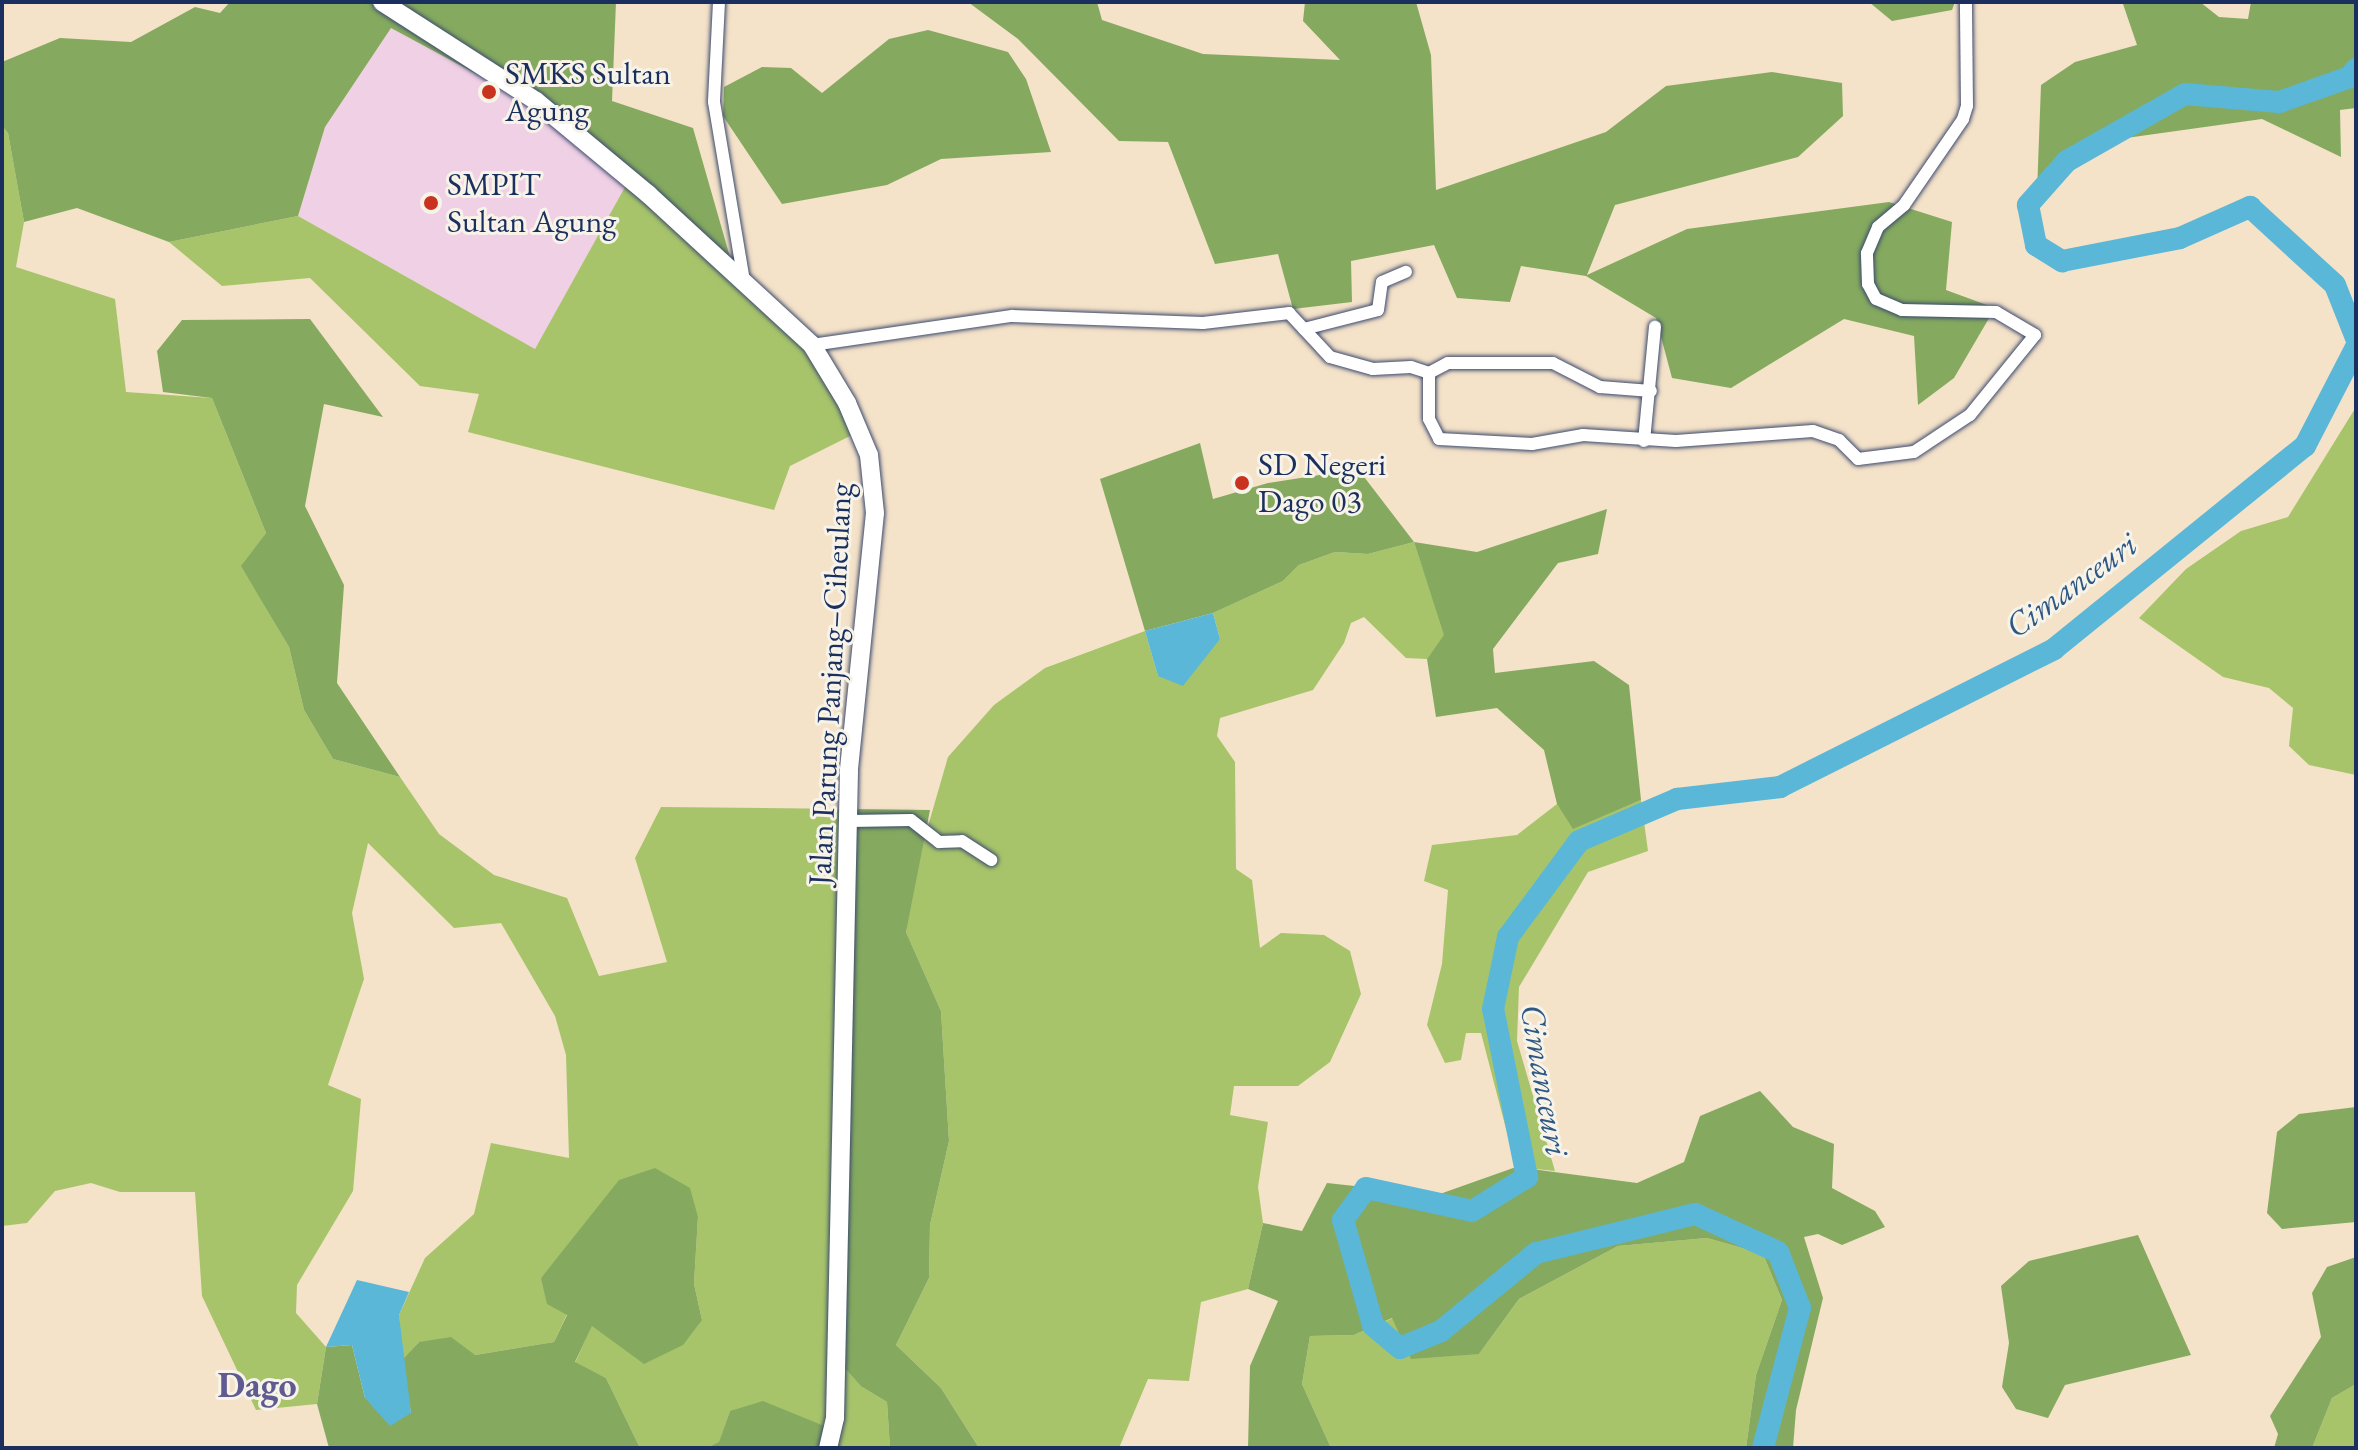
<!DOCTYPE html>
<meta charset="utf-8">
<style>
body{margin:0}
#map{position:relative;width:2358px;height:1450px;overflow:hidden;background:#f4e2c9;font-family:"EB Garamond",serif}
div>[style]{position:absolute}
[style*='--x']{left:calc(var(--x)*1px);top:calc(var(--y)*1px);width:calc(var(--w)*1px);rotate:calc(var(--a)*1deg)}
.built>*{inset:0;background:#f0d0e5}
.green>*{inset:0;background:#a7c46b}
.forest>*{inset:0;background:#85aa5f}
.water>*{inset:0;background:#5ab7d8}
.river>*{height:22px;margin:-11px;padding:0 11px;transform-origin:11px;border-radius:11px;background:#5ab7d8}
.roads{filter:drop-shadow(0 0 2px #3c4a6e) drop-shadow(0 0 2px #3c4a6e)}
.street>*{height:12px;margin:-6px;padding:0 6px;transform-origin:6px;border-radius:6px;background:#fff}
.secondary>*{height:18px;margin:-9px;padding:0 9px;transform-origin:9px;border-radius:9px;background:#fff}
.dots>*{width:22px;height:22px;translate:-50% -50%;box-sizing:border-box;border:4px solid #f7f3e8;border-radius:50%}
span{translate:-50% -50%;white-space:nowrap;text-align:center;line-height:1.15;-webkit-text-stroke:6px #f7f3e8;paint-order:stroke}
.poi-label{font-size:32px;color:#1b2f5e}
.left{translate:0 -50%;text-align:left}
.street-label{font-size:32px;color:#1b2f5e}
.water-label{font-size:34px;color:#2e5883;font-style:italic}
.quarter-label{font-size:36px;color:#5f5a8f;font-weight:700}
.frame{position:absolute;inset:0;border:4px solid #1b2f5e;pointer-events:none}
</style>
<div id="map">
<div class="built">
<i style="clip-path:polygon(391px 28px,506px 90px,630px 178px,535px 349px,298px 216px,325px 127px)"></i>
</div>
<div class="green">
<i style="clip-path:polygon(2px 126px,8px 133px,24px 222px,16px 267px,115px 299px,126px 392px,212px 398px,266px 533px,242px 566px,289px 647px,304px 710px,333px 759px,400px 777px,439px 834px,494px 875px,567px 898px,599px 976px,667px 962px,635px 858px,661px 807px,851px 809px,862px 1387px,887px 1402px,890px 1448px,824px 1448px,730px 1411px,719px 1443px,707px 1448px,640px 1448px,606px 1378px,575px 1363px,592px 1325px,702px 1320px,694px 1284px,698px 1217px,578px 1237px,541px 1278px,567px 1314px,554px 1342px,475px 1355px,419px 1342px,402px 1360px,399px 1315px,425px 1258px,474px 1214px,491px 1143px,569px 1158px,566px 1055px,555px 1016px,501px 923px,454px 928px,368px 843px,352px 913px,364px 979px,328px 1085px,361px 1099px,353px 1191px,297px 1285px,296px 1313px,326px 1347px,317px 1404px,256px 1410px,202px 1296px,195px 1192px,120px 1192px,91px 1183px,55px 1191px,27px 1223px,2px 1226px)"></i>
<i style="clip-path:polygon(630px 178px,810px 340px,858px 432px,790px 466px,774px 510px,468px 432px,479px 394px,420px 386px,310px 278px,222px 286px,169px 242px,298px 216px,535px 349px)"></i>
<i style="clip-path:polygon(2356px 407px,2356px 775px,2309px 765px,2289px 746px,2293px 708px,2269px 688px,2223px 677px,2139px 618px,2186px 569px,2241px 531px,2288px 517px)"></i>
<i style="clip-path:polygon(1414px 542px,1445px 635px,1427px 659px,1406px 658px,1364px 617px,1351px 623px,1344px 643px,1313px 690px,1220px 718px,1217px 736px,1235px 762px,1236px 869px,1252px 880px,1260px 948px,1281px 933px,1324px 935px,1350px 951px,1361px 994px,1330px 1062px,1298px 1086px,1234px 1086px,1230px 1115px,1268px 1122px,1258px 1187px,1263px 1223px,1248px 1289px,1201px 1302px,1189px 1381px,1148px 1379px,1119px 1448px,979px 1448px,941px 1388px,896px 1345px,929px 1278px,930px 1225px,949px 1141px,941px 1011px,906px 932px,911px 885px,948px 757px,994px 705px,1045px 668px,1145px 631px,1158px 676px,1220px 639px,1213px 613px,1283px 581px,1299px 565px,1335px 552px,1368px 554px)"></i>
<i style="clip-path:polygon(1641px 800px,1648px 851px,1588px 872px,1519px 987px,1517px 1041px,1555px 1171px,1516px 1167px,1481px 1033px,1466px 1033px,1461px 1060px,1445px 1063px,1427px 1025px,1442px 964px,1448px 890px,1424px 881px,1432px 845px,1517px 835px,1557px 804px,1574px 828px)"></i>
<i style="clip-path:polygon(1707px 1238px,1763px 1254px,1782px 1300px,1756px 1375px,1746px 1448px,1331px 1448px,1302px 1384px,1310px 1336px,1354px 1335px,1393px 1318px,1479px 1354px,1519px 1299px,1618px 1246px)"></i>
<i style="clip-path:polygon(2356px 1384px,2356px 1448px,2312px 1448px,2332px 1398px)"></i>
</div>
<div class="forest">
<i style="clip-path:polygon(230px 2px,616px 2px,612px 101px,693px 128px,734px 271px,630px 178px,506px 90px,391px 28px,325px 127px,298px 216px,169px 242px,77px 208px,24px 222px,8px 133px,2px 126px,2px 62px,60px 38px,131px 42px,195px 7px,220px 13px)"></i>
<i style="clip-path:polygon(968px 2px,1097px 2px,1102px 20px,1203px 54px,1340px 60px,1303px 21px,1305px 2px,1416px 2px,1431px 55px,1436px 190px,1606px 132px,1666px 86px,1772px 72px,1842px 83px,1843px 116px,1798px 157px,1615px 205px,1587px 275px,1687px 229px,1889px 202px,1952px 222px,1946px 290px,1995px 308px,1954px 378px,1918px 405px,1914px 336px,1844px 319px,1731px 388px,1672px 378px,1656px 318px,1586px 276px,1521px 266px,1510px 302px,1457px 298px,1434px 245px,1351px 261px,1352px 302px,1293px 309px,1278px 254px,1215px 264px,1168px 142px,1119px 141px,1018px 39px)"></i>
<i style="clip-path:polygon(1869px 2px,1955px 2px,1952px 10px,1892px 21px)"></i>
<i style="clip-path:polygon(2200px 2px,2219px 17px,2248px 19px,2251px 2px,2356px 2px,2356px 108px,2340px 110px,2341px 157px,2262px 119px,2119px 139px,2037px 192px,2041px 85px,2075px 62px,2137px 45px,2123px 4px)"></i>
<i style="clip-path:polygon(928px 30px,1008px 52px,1026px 79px,1051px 152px,941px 159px,887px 185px,782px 204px,723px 116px,724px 87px,762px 67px,791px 68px,822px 93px,889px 39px)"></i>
<i style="clip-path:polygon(310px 319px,383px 417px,324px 404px,305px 506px,344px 585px,337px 683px,400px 777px,333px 759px,304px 710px,289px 647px,241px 566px,266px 533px,212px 398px,163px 392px,157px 351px,182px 320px)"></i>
<i style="clip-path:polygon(1200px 443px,1213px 499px,1268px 483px,1358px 469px,1414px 542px,1477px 552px,1607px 509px,1598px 554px,1558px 563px,1493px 649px,1495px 673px,1594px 661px,1629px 685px,1641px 800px,1573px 829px,1557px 804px,1544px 750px,1497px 708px,1436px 717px,1427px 659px,1444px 635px,1414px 542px,1368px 554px,1335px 552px,1299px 565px,1283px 581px,1213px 613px,1145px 631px,1100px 479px)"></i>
<i style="clip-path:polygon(851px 809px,930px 810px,906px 932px,941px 1011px,949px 1141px,930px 1225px,929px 1278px,896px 1345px,941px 1388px,979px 1448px,890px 1448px,887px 1402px,862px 1387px,835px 1357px)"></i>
<i style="clip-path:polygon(1760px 1091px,1793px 1127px,1834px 1144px,1832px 1188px,1875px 1211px,1885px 1227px,1842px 1245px,1818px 1234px,1804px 1237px,1823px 1298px,1796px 1410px,1793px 1448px,1746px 1448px,1756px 1375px,1782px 1300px,1763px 1254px,1707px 1238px,1618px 1246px,1519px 1299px,1479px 1354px,1411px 1359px,1392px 1318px,1354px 1335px,1310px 1336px,1302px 1384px,1331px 1448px,1248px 1448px,1250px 1366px,1278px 1301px,1248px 1289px,1263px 1223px,1302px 1231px,1327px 1183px,1437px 1195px,1516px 1167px,1637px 1183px,1684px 1162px,1700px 1116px)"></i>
<i style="clip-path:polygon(2356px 1107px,2356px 1222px,2282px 1229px,2267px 1213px,2277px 1132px,2299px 1114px)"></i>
<i style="clip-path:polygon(655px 1168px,690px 1188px,698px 1217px,694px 1284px,702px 1320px,683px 1345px,644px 1364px,592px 1326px,575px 1362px,606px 1378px,640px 1448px,647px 1448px,329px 1448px,317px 1404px,326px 1347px,352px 1345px,365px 1398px,411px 1413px,402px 1360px,419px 1342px,451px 1337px,475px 1355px,554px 1342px,567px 1315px,547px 1304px,541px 1278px,619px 1180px)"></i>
<i style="clip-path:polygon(2138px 1235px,2191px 1355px,2065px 1385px,2048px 1418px,2016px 1409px,2002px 1387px,2009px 1343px,2001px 1286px,2029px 1261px)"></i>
<i style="clip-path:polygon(2356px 1257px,2356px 1384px,2332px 1398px,2312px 1448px,2274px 1448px,2278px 1434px,2270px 1416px,2321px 1337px,2312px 1293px,2327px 1267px)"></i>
<i style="clip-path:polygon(763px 1401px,829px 1428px,824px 1448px,707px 1448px,719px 1442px,730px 1411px)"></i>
</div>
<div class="water">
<i style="clip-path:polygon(1213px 613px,1220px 639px,1183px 686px,1158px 676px,1145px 631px)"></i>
<i style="clip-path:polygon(357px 1280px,409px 1292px,399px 1315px,411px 1413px,390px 1426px,365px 1398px,352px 1345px,326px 1347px)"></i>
</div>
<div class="river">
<i style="--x:2356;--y:69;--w:10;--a:127"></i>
<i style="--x:2350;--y:77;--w:75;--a:160.6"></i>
<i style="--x:2279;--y:102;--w:94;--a:-175.1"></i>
<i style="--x:2185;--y:94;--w:136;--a:150.4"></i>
<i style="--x:2067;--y:161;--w:59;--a:131.6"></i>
<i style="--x:2028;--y:205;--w:41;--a:78.7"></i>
<i style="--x:2036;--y:245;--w:31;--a:32"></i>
<i style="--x:2062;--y:261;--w:120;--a:-11"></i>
<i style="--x:2180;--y:238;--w:77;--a:-23.9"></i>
<i style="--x:2250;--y:207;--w:115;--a:42.5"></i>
<i style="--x:2335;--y:285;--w:57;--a:68.4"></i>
<i style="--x:1763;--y:1448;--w:145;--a:-75.2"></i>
<i style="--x:1800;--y:1308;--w:60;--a:-111.4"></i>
<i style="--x:1778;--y:1252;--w:91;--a:-155.4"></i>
<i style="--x:1695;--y:1214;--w:164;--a:166.2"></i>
<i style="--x:1536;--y:1253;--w:123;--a:140.6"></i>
<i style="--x:1441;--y:1331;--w:44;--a:157.5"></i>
<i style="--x:1400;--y:1348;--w:35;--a:-140"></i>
<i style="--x:1373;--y:1325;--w:109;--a:-105.9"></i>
<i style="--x:1343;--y:1220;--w:39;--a:-54"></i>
<i style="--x:1366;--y:1188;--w:108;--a:12.2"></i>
<i style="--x:1472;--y:1211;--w:65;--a:-31.7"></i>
<i style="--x:1527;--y:1177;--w:171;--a:-101.4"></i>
<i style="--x:1493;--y:1009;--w:74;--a:-78.2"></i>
<i style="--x:1508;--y:937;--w:119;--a:-53.5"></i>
<i style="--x:1579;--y:841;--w:107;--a:-23.2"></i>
<i style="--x:1677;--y:799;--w:104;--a:-6.6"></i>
<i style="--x:1780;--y:787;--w:307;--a:-26.7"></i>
<i style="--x:2054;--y:649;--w:323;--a:-39"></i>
<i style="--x:2305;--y:446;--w:111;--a:-62.7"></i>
</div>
<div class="roads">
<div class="street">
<i style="--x:719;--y:2;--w:100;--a:92.9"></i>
<i style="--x:714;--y:102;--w:182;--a:80.5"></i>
<i style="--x:1304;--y:329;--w:76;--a:-14.4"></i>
<i style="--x:1378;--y:310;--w:28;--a:-82"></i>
<i style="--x:1382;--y:282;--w:26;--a:-23"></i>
<i style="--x:812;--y:345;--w:202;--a:-8.3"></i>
<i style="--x:1012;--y:316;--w:191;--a:2.1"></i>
<i style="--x:1203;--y:323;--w:87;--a:-6.6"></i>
<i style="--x:1289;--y:313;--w:60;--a:47"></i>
<i style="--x:1330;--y:357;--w:45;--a:15.6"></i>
<i style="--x:1373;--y:369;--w:38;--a:-3"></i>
<i style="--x:1411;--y:367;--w:19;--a:18"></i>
<i style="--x:1429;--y:373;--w:46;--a:90"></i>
<i style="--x:1429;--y:419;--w:22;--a:63"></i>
<i style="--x:1439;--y:439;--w:93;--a:3.1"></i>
<i style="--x:1532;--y:444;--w:52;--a:-10"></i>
<i style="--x:1583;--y:435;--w:93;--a:3.7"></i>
<i style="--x:1676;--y:441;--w:137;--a:-4.2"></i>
<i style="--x:1813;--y:431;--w:28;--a:19"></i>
<i style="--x:1839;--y:440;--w:27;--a:45"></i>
<i style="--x:1858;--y:459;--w:56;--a:-7.1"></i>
<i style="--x:1914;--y:452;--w:67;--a:-33.5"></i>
<i style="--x:1970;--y:415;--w:103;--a:-50.9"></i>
<i style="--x:2035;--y:335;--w:45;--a:-149.5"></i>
<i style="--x:1996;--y:312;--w:94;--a:-178.8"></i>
<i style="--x:1902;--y:310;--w:28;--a:-157"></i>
<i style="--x:1876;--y:299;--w:17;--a:-118"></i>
<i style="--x:1868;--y:284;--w:31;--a:-92"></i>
<i style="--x:1867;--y:253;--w:28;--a:-67"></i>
<i style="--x:1878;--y:227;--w:34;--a:-40"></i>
<i style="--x:1904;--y:205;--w:104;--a:-55.5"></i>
<i style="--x:1963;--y:119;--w:14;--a:-73"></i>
<i style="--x:1967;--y:106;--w:104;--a:-90.6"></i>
<i style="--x:1429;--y:373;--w:21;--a:-28"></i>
<i style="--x:1448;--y:363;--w:105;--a:0"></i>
<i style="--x:1553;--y:363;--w:53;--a:27.1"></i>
<i style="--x:1600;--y:387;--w:51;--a:4.5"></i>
<i style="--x:1644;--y:441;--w:115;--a:-84.5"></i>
<i style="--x:850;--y:821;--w:61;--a:-0.9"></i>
<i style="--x:911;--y:820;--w:36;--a:38"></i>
<i style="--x:939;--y:842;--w:23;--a:-2"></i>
<i style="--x:962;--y:841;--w:35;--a:33"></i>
</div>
<div class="secondary">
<i style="--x:382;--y:2;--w:183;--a:32.7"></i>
<i style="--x:536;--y:101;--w:146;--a:39.7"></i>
<i style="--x:648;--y:194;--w:223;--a:42.6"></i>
<i style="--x:812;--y:345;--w:68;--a:58.9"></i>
<i style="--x:847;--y:403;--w:56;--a:67.1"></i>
<i style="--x:869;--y:455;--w:58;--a:84.1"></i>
<i style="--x:875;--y:513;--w:259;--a:95.8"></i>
<i style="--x:849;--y:771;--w:647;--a:91.24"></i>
<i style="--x:835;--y:1418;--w:31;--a:103"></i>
</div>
</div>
<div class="dots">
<i style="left:489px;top:92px;background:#c8321e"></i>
<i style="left:431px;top:203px;background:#c8321e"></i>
<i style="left:1242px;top:483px;background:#c8321e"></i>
</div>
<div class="poi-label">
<span class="left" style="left:505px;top:92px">SMKS Sultan<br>Agung</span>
<span class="left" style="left:447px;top:203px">SMPIT<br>Sultan Agung</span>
<span class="left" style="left:1258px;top:483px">SD Negeri<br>Dago 03</span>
</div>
<div class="street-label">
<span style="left:830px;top:684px;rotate:-87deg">Jalan Parung Panjang–Ciheulang</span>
</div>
<div class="water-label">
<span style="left:2071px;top:585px;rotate:-36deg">Cimanceuri</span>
<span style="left:1545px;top:1080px;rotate:80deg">Cimanceuri</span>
</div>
<div class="quarter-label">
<span style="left:257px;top:1385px">Dago</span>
</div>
<div class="frame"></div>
</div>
